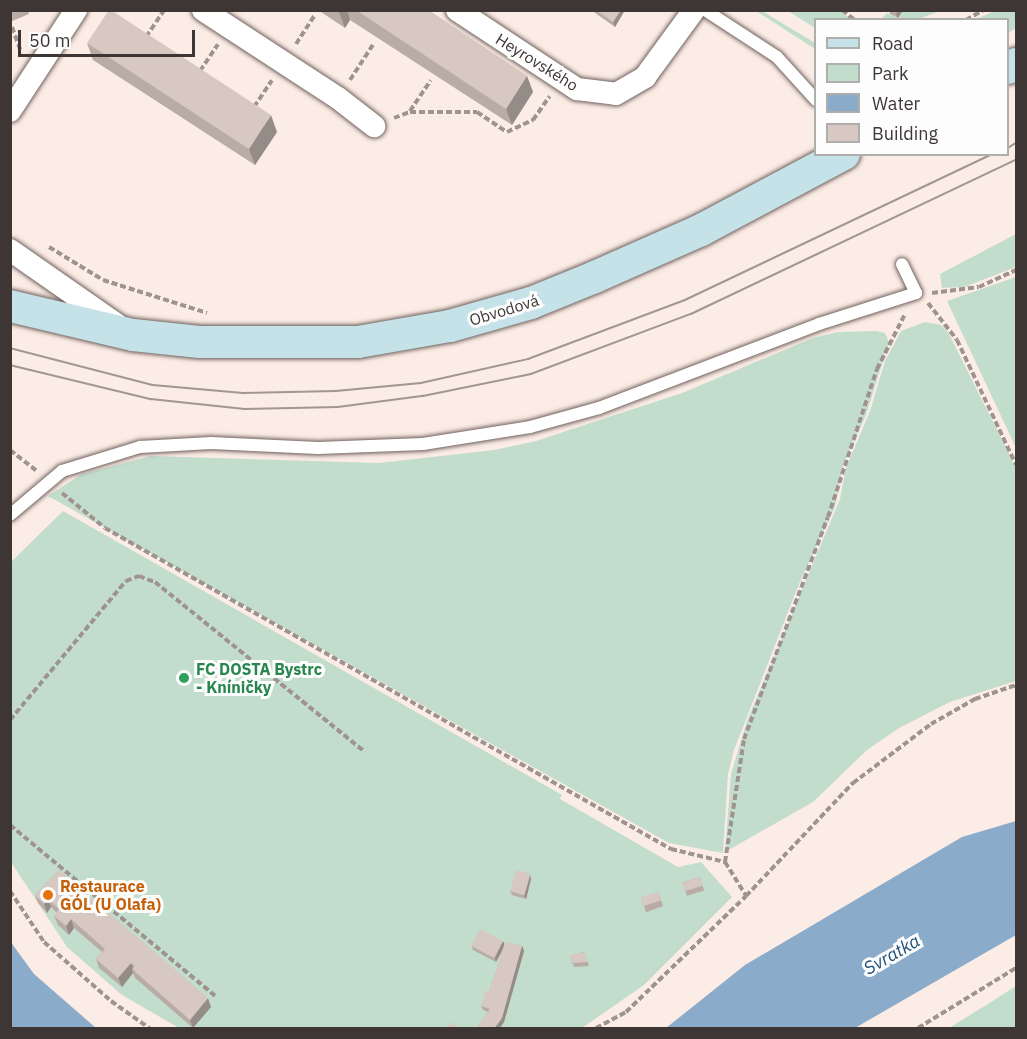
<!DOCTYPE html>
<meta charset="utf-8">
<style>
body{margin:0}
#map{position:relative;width:1027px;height:1039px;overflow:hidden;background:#fcece6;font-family:"IBM Plex Sans",sans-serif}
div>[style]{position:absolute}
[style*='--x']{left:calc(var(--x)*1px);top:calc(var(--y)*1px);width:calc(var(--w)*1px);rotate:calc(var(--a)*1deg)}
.green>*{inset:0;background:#c2ddcb}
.water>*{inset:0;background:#8babca}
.path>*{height:4px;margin-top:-2px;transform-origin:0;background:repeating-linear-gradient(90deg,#9f938f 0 6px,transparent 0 9px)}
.roads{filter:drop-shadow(0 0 2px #6f615c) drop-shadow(0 0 2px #6f615c)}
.lane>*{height:12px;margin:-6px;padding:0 6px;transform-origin:6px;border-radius:6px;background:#fff}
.street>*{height:22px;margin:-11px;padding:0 11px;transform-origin:11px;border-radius:11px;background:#fff}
.secondary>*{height:32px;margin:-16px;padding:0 16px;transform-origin:16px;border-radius:16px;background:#c4e2e8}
.tram>*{height:1.5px;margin:-0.75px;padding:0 0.75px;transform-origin:0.75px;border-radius:0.75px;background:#a19691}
.wall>*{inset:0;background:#b9aca6;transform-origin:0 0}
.shaded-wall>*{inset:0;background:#968c87}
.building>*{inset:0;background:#d7c8c1;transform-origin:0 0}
.dots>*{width:16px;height:16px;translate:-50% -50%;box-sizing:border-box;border:3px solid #fdfdfd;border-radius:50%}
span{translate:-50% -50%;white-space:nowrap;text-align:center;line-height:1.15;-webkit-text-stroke:6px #fdfdfd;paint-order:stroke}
.street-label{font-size:16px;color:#3d3634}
.leisure-label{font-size:16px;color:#27864d;font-weight:700}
.left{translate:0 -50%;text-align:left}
.food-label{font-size:16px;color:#c56008;font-weight:700}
.water-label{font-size:18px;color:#1c4e77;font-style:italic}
.frame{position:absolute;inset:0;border:12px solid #3d3634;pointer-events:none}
.legend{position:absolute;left:814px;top:18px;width:195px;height:138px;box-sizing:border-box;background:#fdfdfd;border:2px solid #b0adad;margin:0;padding:8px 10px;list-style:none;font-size:18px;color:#3d3634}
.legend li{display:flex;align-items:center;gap:12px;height:30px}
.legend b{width:30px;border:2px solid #b0adad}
.scale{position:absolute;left:18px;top:30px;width:177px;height:27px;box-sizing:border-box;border:3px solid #3d3634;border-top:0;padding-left:8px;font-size:18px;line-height:21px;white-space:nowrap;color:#3d3634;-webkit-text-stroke:4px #fdfdfd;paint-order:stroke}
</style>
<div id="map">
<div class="green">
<i style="clip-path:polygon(756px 11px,762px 11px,815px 43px,815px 49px)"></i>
<i style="clip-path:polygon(788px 11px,839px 11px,852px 19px,816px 20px,815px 28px)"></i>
<i style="clip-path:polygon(902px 11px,940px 11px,919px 19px,880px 20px,887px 13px,898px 18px)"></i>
<i style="clip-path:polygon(994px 11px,1016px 11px,1016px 28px,1008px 33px,1008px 20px,977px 19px)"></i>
<i style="clip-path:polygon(1016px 234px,1016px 267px,964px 287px,942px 288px,940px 274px)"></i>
<i style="clip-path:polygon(1016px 277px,1016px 448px,947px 301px)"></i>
<i style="clip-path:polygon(925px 322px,941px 325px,948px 332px,1016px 468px,1016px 681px,950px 702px,899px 728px,867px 750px,813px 802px,725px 852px,731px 774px,747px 721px,840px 499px,846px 468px,870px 411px,885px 361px,901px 331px)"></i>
<i style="clip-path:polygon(876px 331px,885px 333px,889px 342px,866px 415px,843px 466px,835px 507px,799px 584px,734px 750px,728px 774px,723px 853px,669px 843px,48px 496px,82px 474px,151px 456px,379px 463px,494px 450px,536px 441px,682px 393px,813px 338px,838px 332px)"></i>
<i style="clip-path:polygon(63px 511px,562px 795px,560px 799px,678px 867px,701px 862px,732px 897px,644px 985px,582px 1028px,179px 1028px,122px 995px,67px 947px,11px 862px,11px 562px)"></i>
<i style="clip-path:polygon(1016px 986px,1016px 1028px,949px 1028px,991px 1002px)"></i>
</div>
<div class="water">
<i style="clip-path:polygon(1016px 821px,1016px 935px,855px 1028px,666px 1028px,745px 965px,962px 837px)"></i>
<i style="clip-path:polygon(10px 941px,34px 974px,96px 1028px,11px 1028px)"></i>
</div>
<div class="path">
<i style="--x:842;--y:10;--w:16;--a:38"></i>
<i style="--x:966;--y:20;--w:20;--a:-30"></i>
<i style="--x:12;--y:27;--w:27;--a:70"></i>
<i style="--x:146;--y:37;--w:32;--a:-56"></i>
<i style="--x:296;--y:44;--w:35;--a:-57"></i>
<i style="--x:200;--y:71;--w:32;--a:-56"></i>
<i style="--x:350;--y:80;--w:44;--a:-57"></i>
<i style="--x:254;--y:107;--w:32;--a:-56"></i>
<i style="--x:410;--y:111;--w:37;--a:-56"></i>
<i style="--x:394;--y:118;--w:17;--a:-21"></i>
<i style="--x:410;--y:112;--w:67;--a:0"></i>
<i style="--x:477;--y:112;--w:36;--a:34"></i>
<i style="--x:507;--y:132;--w:29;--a:-25"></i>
<i style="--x:533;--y:120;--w:29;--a:-55"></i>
<i style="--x:49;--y:247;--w:63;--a:31.4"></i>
<i style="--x:103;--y:280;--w:109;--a:17.6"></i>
<i style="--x:932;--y:293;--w:47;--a:-7.3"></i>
<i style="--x:979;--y:287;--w:41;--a:-24.7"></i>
<i style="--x:928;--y:303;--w:47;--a:51.9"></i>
<i style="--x:957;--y:340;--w:138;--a:64.7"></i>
<i style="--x:10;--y:450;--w:33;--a:38"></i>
<i style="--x:62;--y:493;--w:55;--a:39.1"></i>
<i style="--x:105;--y:528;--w:651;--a:29.56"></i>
<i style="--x:671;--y:849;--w:56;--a:13.5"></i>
<i style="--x:725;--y:862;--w:40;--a:58"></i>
<i style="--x:10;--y:720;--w:181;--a:-50.2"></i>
<i style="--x:126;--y:581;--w:14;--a:-21"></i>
<i style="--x:139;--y:576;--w:17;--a:21"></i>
<i style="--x:155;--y:582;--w:270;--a:39"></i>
<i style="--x:10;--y:825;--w:267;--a:39.8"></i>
<i style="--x:725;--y:862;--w:124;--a:-81.2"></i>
<i style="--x:744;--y:739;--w:237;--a:-69.3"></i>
<i style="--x:828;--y:517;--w:156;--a:-71.7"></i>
<i style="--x:877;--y:369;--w:62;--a:-63"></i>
<i style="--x:10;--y:891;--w:61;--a:56.3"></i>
<i style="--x:44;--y:942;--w:89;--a:41.4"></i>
<i style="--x:111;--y:1001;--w:47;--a:35.4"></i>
<i style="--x:596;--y:1028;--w:34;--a:-28"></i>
<i style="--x:626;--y:1012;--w:167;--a:-44"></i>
<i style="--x:746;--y:896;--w:156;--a:-46.6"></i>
<i style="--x:853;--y:783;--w:98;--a:-37.1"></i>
<i style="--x:931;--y:724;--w:51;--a:-29.6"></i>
<i style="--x:975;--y:699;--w:43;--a:-18.9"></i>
<i style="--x:918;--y:1028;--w:115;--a:-31.5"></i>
</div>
<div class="roads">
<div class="lane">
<i style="--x:705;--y:10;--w:86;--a:33.1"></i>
<i style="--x:777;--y:57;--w:58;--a:47.8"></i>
<i style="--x:10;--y:515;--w:68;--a:-40.2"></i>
<i style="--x:62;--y:471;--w:82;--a:-17.1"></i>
<i style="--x:140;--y:447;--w:71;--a:-3.2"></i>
<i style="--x:211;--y:443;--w:107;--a:2.7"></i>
<i style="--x:318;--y:448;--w:105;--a:-2.2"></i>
<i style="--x:423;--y:444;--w:108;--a:-9"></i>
<i style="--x:530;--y:427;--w:72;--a:-15.4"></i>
<i style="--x:599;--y:408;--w:235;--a:-20.9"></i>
<i style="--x:819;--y:324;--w:102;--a:-17.7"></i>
<i style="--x:916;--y:293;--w:32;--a:-116"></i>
</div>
<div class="street">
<i style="--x:203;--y:10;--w:161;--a:33.1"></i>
<i style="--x:338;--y:98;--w:46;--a:37.9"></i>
<i style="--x:457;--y:10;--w:144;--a:33.4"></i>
<i style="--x:577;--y:89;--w:39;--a:7"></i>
<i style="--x:616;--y:94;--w:34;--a:-30"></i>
<i style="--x:645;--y:77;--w:83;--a:-53.8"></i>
<i style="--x:10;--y:111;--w:121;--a:-56.8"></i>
<i style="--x:10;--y:250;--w:136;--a:34.9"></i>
</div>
<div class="secondary">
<i style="--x:1008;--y:68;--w:9;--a:-27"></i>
<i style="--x:10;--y:306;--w:126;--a:13.3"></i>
<i style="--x:133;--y:335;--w:67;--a:6"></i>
<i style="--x:200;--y:342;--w:158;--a:0"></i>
<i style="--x:358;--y:342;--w:93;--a:-9.9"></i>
<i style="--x:450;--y:326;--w:84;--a:-15.9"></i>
<i style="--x:531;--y:303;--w:69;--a:-22.1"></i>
<i style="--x:595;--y:277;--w:116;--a:-23.9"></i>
<i style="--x:701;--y:230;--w:162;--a:-28"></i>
</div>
</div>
<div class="tram">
<i style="--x:1008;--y:148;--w:9;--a:-32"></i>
<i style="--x:10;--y:348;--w:148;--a:14.5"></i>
<i style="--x:153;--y:385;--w:90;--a:5.1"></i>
<i style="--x:243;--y:393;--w:93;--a:-1.2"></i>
<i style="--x:336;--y:391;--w:85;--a:-5.4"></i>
<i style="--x:421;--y:383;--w:110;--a:-12.6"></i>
<i style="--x:528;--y:359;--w:168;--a:-20.6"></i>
<i style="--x:685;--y:300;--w:341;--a:-25.4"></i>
<i style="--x:10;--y:365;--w:145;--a:13.6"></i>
<i style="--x:151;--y:399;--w:94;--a:6.1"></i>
<i style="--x:244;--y:409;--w:94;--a:-1.2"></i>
<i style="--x:338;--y:407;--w:86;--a:-7.4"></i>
<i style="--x:423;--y:396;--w:110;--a:-11.5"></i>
<i style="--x:531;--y:374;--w:171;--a:-20.6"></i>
<i style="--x:691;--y:314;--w:360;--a:-25.4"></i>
</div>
<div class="wall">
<i style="clip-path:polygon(10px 10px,28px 10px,29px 14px,10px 22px)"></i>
<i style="clip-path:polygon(318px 10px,428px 10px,527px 76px,533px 92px,512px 125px,350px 20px,345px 28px)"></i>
<i style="clip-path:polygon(591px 10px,625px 10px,615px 27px)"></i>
<i style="clip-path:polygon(889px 10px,903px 10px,898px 18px,890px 14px)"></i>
<i style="clip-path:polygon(87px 43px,277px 132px,255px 165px,93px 60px)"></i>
<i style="clip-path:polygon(59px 870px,211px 1007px,193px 1028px,135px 978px,133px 973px,122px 987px,99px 968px,96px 959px,102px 952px,74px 928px,69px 935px,58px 925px,54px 916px,57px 913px,51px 907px,47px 913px,38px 903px,35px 895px)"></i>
<i style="left:700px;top:877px;width:14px;height:18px;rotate:73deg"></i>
<i style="clip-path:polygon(531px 879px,526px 899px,512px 895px,510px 891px)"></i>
<i style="left:658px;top:892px;width:15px;height:18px;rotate:70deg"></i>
<i style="clip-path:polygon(504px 944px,522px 946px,524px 951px,504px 1022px,499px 1029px,476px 1029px,488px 1012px,483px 1010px,481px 1006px,489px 992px,503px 950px,496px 962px,473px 950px,472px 946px)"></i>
<i style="clip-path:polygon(584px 952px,589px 966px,574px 967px,570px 956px)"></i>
</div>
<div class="shaded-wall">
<i style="clip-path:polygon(339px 10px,347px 10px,350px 20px,345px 28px,339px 12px)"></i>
<i style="clip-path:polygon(621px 10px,625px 10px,615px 27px,613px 22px)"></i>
<i style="clip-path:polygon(898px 10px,903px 10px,898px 18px,896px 14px)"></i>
<i style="clip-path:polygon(527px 76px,533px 92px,512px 125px,506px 109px)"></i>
<i style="clip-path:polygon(271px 115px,277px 132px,255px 165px,249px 149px)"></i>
<i style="clip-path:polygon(530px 874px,531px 879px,526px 899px,524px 895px)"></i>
<i style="clip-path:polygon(48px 899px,51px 907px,47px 913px,44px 904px)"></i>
<i style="clip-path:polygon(71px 919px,74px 928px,69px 935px,66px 926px)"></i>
<i style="clip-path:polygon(503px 941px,505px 945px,496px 962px,495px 958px)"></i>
<i style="clip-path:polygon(522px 946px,524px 951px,504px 1022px,499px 1029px,494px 1029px)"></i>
<i style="clip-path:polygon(131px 963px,135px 972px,132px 969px,133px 973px,122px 987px,118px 978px)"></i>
<i style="clip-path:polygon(208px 998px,211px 1007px,193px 1028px,190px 1020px)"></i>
</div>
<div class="building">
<i style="clip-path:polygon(109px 10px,111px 10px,271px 115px,249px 149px,87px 43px)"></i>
<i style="clip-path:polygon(356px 10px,428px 10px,527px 76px,506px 109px)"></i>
<i style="clip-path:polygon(596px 10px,621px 10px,613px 22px)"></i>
<i style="clip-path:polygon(59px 870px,208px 998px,190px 1020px,132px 969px,135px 966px,131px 963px,118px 978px,96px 959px,105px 949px,71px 919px,66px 926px,54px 916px,59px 909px,48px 899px,44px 904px,35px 895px)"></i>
<i style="left:516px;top:870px;width:15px;height:22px;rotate:16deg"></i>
<i style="left:700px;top:877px;width:9px;height:18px;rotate:72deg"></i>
<i style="left:658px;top:892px;width:9px;height:18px;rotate:72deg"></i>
<i style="left:480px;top:929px;width:26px;height:19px;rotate:28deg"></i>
<i style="clip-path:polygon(505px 942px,522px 946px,502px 1018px,494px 1029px,476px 1029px,490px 1009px,481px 1006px,485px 991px,489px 992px)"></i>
<i style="clip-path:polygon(584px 952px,588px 962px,573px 963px,570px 956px)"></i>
<i style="clip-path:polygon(451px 1022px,460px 1029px,446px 1029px)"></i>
</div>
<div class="dots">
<i style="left:184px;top:678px;background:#2e9e5b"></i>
<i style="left:48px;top:895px;background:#e8710a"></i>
</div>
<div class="street-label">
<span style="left:537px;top:62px;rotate:32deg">Heyrovského</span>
<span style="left:504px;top:310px;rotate:-17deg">Obvodová</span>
</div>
<div class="leisure-label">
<span class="left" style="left:196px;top:678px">FC DOSTA Bystrc<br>- Kníničky</span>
</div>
<div class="food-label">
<span class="left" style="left:60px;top:895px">Restaurace<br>GÓL (U Olafa)</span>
</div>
<div class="water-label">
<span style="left:892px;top:955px;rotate:-30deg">Svratka</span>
</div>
<div class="frame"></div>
<ul class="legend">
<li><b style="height:8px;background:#c4e2e8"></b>Road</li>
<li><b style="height:16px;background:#c2ddcb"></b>Park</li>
<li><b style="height:16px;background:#8babca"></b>Water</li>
<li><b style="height:16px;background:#d7c8c1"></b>Building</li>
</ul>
<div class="scale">50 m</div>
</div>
